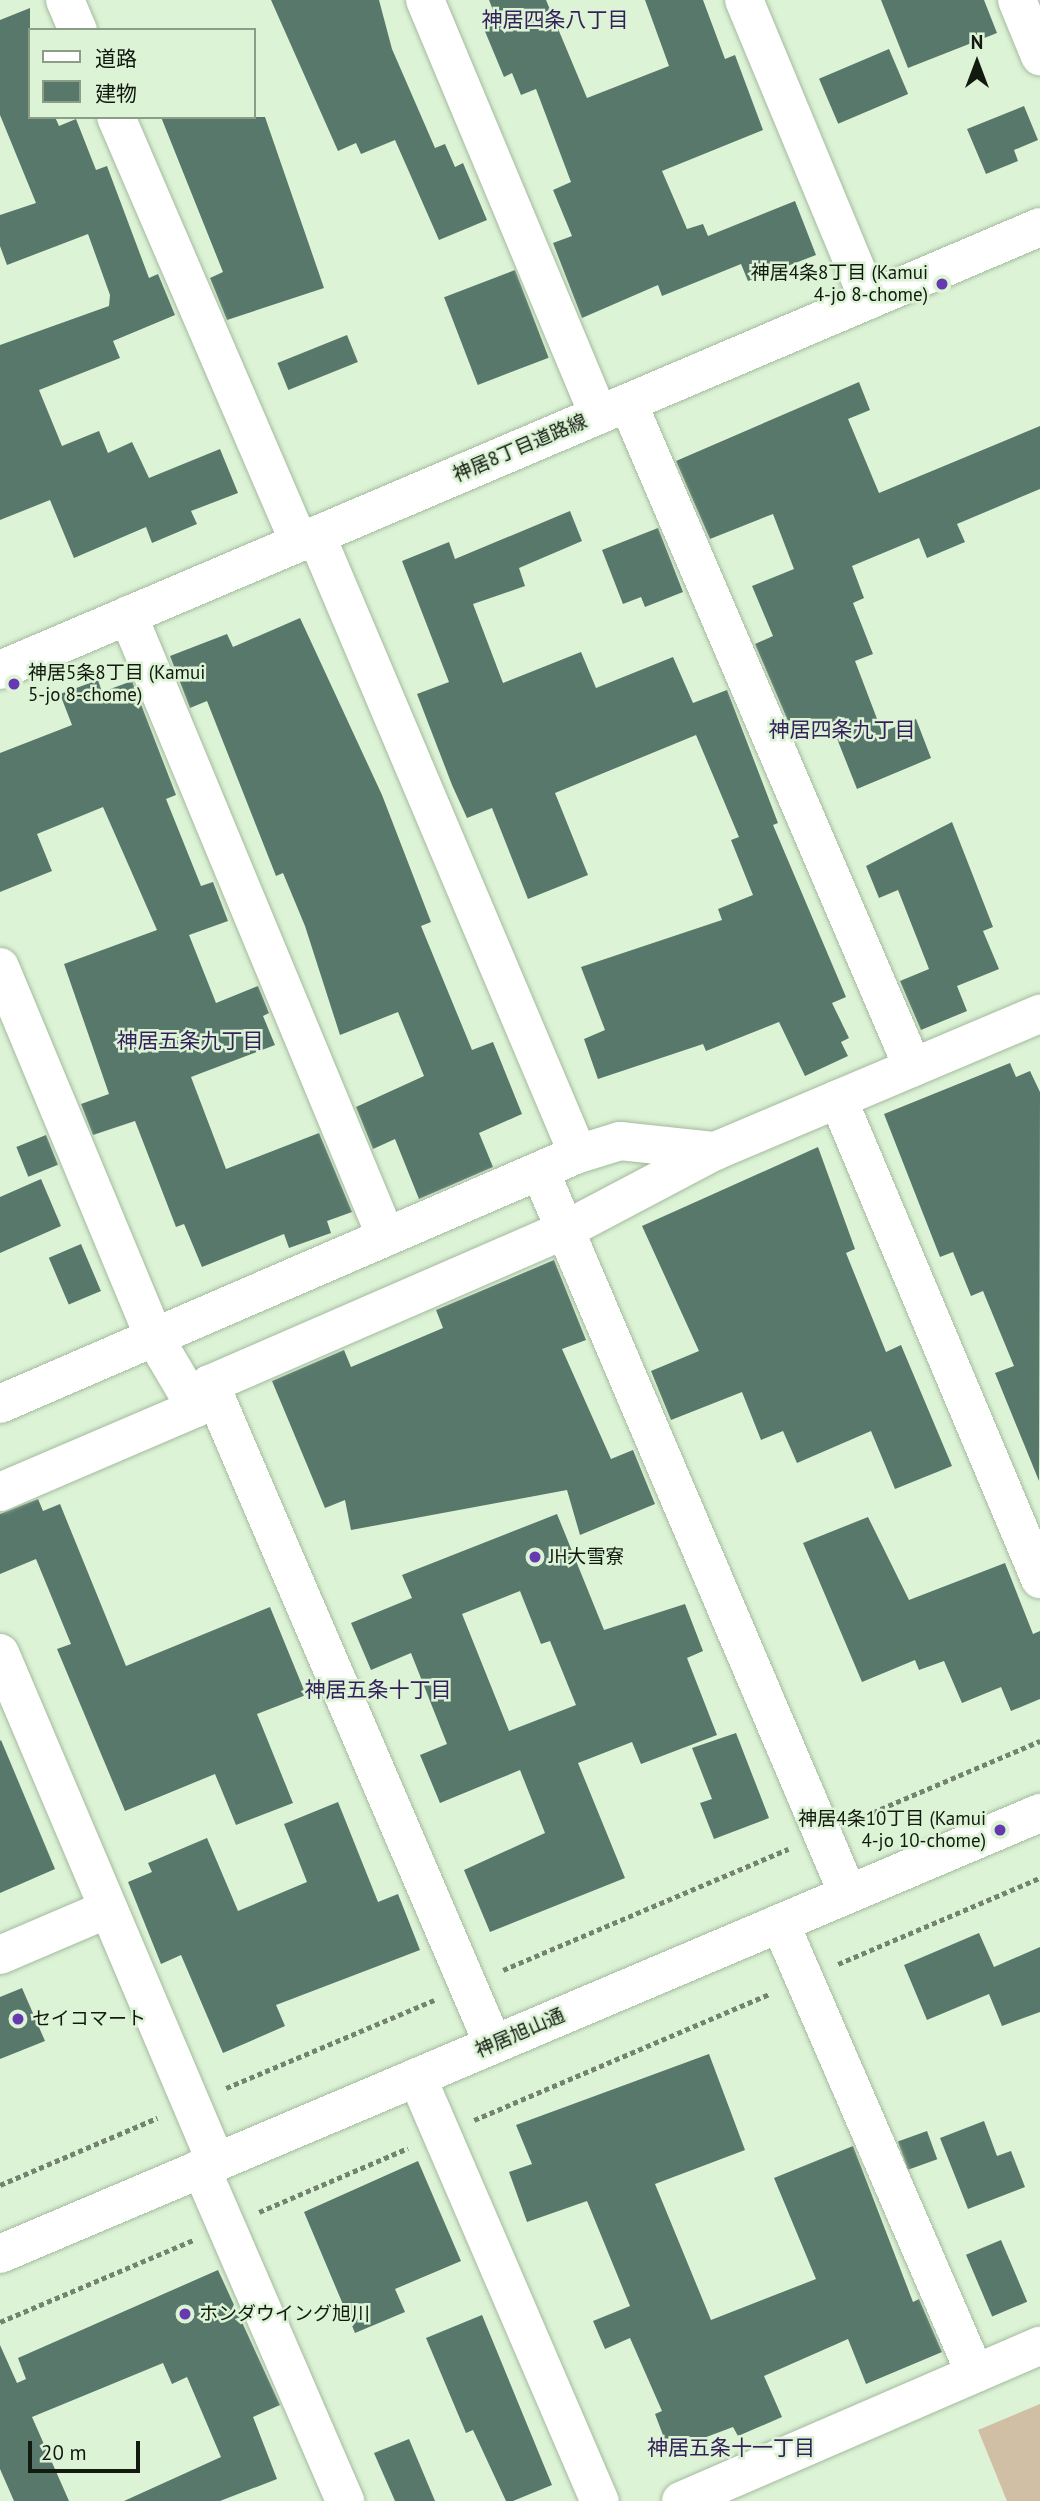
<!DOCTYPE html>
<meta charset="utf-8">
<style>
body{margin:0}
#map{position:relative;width:1040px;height:2501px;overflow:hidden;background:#dcf3d6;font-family:"PT Sans","Noto Sans JP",sans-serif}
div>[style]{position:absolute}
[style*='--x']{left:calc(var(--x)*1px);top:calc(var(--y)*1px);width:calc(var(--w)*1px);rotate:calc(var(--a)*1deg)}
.green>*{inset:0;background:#d1bfa5}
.building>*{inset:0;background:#58786c;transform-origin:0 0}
.path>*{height:4.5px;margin-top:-2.25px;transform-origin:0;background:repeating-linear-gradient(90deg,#738370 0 5px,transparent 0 8.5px)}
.roads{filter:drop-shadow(0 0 2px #a4ba9e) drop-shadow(0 0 2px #a4ba9e)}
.minor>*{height:38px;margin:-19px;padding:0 19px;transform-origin:19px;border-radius:19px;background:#fff}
.dots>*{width:19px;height:19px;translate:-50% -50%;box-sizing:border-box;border:4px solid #dcf3d6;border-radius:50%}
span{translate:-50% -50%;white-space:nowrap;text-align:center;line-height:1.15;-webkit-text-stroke:5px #dcf3d6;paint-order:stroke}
.poi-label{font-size:19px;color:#121a10}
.right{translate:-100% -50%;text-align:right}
.left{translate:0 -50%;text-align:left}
.street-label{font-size:19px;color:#121a10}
.neighbourhood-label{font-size:21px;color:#331f59}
.legend{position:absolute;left:28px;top:28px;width:228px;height:91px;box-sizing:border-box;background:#dcf3d6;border:2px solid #8b9c87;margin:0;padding:9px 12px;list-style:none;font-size:21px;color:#121a10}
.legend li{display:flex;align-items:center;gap:14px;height:35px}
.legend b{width:35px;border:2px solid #8b9c87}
.north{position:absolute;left:942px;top:28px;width:70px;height:70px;-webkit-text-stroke:5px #dcf3d6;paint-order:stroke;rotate:0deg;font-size:19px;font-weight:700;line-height:28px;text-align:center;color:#121a10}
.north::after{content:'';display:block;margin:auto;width:24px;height:32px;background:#121a10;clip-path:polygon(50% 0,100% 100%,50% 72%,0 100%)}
.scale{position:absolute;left:28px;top:2441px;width:112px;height:32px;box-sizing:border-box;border:4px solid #121a10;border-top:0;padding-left:9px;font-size:21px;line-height:24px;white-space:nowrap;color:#121a10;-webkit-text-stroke:5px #dcf3d6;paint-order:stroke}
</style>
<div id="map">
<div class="green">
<i style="clip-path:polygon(1040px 2404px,1040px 2501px,1007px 2501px,978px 2430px)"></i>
</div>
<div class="building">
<i style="clip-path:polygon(271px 0,379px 0,392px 49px,435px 148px,445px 144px,455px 167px,463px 163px,487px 220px,439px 240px,395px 140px,361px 154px,356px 143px,338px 151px)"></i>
<i style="clip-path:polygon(489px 0,546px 0,587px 98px,669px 66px,645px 0,703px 0,725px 59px,735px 55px,763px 130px,662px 171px,687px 229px,703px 224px,708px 236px,795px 201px,816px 255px,748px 281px,741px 264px,662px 296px,658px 285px,582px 318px,553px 243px,572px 236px,553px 190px,571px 182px,536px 89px,521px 95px,512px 73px,504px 77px,484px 29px,498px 23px)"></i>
<i style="clip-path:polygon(881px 0,984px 0,997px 33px,908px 68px)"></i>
<i style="clip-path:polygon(30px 8px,30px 117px,55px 117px,59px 126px,76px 119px,96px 170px,107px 166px,149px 278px,158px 274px,175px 315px,113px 341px,120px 358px,39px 390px,62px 446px,99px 431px,108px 453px,132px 442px,149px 478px,220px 449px,238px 493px,191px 511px,197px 524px,152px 543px,146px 527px,74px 558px,50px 500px,0 520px,0 345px,109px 306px,110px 295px,88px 234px,7px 265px,0 246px,0 215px,36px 203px,0 115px,0 20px)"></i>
<i style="left:889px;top:49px;width:49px;height:76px;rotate:67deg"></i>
<i style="clip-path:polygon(1024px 106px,1038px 140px,1014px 150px,1018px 161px,986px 174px,967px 129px)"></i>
<i style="clip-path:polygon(161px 117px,265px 117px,324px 288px,227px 320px,210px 278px,223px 272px)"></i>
<i style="left:515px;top:270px;width:94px;height:76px;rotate:69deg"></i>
<i style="left:347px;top:335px;width:29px;height:75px;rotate:68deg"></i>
<i style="clip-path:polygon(859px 382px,870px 410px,848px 419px,879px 493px,1040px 426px,1040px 489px,957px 524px,965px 542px,927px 558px,919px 538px,852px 566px,864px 598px,853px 603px,873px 654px,855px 661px,882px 732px,916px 719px,931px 758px,857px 789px,830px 721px,794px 735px,755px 644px,773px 636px,752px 586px,794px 569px,773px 514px,710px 539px,676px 461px)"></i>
<i style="clip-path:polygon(570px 511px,582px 541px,519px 568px,525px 586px,473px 604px,503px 683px,581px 652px,596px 688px,673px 657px,693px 703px,727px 690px,778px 823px,773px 825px,846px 997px,832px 1003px,849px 1038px,841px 1042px,848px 1056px,805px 1076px,779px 1022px,706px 1051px,703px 1044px,598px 1079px,584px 1039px,605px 1030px,581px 967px,722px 920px,718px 909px,753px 895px,731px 840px,739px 837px,696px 735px,555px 793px,588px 875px,528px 899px,492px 808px,467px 818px,452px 785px,417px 694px,449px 682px,402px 561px,449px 542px,455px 559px)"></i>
<i style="clip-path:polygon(658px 528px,683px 592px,645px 607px,641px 597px,623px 604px,602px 550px)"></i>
<i style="clip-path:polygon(300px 618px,382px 795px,431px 922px,421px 926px,472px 1050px,493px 1042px,522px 1114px,479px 1133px,493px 1167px,419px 1199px,395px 1139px,373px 1149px,356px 1107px,424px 1076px,398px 1012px,340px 1035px,305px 926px,283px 873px,276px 876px,207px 701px,190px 708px,170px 656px,227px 634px,233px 647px)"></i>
<i style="clip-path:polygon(98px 680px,102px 692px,132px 681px,176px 795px,166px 799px,201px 886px,213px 882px,228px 921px,189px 935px,216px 1003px,258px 986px,269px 1013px,263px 1016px,275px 1045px,191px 1077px,226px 1169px,319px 1133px,352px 1212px,327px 1221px,331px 1233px,289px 1248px,284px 1234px,202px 1267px,184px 1224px,176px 1227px,135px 1121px,93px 1135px,81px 1104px,109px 1094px,64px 964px,157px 930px,103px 807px,37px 834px,52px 871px,0 892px,0 753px,72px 725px,60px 694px)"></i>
<i style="clip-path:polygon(952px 822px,993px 927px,983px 931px,999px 969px,957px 986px,967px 1011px,921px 1030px,900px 981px,929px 969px,898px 890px,879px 898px,866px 866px)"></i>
<i style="clip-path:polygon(1010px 1063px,1016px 1077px,1030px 1071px,1040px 1092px,1039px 1481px,995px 1373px,1014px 1366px,983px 1291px,971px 1296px,953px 1252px,940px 1257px,884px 1114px)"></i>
<i style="left:46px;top:1135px;width:32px;height:32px;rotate:68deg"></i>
<i style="clip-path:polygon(818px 1147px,855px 1249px,846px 1253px,886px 1352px,901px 1345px,952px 1466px,895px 1489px,871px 1431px,797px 1463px,783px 1431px,761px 1440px,742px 1392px,671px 1420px,651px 1371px,699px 1351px,642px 1226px)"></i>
<i style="clip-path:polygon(41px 1179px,61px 1226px,0 1253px,0 1197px)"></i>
<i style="left:81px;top:1244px;width:51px;height:35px;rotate:67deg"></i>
<i style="clip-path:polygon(554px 1260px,586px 1340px,562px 1349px,611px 1459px,633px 1450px,655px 1504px,580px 1535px,567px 1490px,351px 1530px,345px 1500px,325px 1508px,272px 1381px,344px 1350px,351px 1367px,443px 1328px,436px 1310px)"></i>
<i style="clip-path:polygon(38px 1499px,43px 1511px,60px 1504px,126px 1666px,270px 1607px,306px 1695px,257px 1714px,293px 1803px,236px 1825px,215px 1774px,125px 1811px,57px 1649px,71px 1644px,36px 1559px,0 1574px,0 1514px)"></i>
<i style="clip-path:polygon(evenodd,557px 1514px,604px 1630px,685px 1604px,703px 1651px,687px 1658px,717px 1735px,641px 1764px,632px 1742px,578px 1763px,625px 1878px,490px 1932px,464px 1870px,545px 1833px,520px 1770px,440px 1803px,420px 1755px,447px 1744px,411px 1653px,371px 1670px,351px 1623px,412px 1598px,402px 1575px,557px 1514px,520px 1591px,541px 1644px,550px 1641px,576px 1705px,509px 1731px,462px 1614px,520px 1591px)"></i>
<i style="clip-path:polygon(868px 1517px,909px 1600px,1005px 1563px,1033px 1634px,1040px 1631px,1040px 1699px,1011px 1711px,1001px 1687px,962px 1703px,944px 1661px,919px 1670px,915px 1660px,862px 1682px,803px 1543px)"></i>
<i style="clip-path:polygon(736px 1733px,769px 1818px,714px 1839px,700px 1803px,712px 1799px,692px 1748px)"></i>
<i style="clip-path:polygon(1px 1740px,55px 1869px,0 1893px,0 1741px)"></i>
<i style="clip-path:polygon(338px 1802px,378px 1902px,398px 1894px,420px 1950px,276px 2005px,285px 2026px,223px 2053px,181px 1955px,161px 1964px,128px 1882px,152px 1872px,148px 1863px,207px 1838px,238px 1911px,307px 1882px,284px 1824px)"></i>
<i style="clip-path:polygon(979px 1933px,994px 1967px,1040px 1947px,1040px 2012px,1002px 2026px,989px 1994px,927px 2020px,904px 1965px)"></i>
<i style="clip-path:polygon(22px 1988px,45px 2041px,0 2059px,0 1997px)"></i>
<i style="clip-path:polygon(709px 2054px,745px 2150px,655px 2184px,711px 2320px,816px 2279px,774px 2178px,853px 2146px,913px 2302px,919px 2299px,942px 2352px,866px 2384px,848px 2339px,764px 2376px,782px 2417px,738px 2436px,733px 2427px,669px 2451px,655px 2414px,662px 2411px,630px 2338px,605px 2349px,593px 2321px,630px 2306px,587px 2201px,527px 2222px,509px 2172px,532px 2164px,516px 2125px)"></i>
<i style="clip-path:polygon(984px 2121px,997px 2156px,1011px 2151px,1025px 2187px,968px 2209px,940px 2138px)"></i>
<i style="left:927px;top:2131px;width:30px;height:31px;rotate:70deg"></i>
<i style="clip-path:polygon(418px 2161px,461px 2261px,395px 2289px,405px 2312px,355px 2333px,304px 2212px)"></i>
<i style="left:1001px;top:2240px;width:67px;height:38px;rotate:67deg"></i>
<i style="clip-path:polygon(218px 2270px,280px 2405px,253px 2417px,277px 2479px,220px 2501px,124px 2501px,221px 2457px,187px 2377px,172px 2384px,163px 2363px,32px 2417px,69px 2501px,14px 2501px,0 2469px,0 2345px,17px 2383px,26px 2379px,18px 2358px)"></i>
<i style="clip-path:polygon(482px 2315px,552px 2485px,513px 2501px,506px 2501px,473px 2430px,466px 2433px,426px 2338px)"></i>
<i style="clip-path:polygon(409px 2439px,435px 2501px,395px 2501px,374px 2453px)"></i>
</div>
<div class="path">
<i style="--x:857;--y:1819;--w:199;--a:-23.1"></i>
<i style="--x:838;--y:1964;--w:220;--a:-23.1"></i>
<i style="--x:503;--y:1970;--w:310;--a:-23"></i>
<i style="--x:226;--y:2088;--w:226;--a:-22.9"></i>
<i style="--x:474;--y:2120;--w:321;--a:-23.1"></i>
<i style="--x:0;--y:2185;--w:171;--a:-23.1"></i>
<i style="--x:259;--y:2212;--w:162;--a:-23.2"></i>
<i style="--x:0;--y:2322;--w:210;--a:-23"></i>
</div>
<div class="roads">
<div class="minor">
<i style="--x:65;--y:0;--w:33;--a:67"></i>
<i style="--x:425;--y:0;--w:450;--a:67.3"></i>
<i style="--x:744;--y:0;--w:325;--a:67.4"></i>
<i style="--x:1017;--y:0;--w:61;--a:67.7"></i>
<i style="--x:116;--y:117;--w:463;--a:66.7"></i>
<i style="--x:628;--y:403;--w:723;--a:66.8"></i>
<i style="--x:316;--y:535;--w:672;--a:67.06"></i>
<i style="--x:128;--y:615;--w:673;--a:67.47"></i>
<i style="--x:0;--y:670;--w:1130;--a:-23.07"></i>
<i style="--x:0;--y:967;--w:401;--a:67.4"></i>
<i style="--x:154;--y:1337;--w:82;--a:59.4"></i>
<i style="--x:838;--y:1099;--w:521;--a:67.18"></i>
<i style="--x:540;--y:1171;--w:786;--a:66.93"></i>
<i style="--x:210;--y:1384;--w:718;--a:66.79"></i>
<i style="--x:0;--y:1404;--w:630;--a:-23.39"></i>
<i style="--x:578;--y:1154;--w:44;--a:-17.2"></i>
<i style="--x:620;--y:1141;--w:96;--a:6"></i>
<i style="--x:0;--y:1492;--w:213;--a:-23.2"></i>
<i style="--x:196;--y:1408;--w:28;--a:-60"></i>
<i style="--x:210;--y:1384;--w:389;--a:-23.5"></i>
<i style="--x:567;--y:1229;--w:167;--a:-27.8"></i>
<i style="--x:715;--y:1151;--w:353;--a:-22.9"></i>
<i style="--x:0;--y:1653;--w:553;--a:67.01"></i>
<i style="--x:780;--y:1923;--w:491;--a:66.6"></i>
<i style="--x:0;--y:1955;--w:117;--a:-23.1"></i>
<i style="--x:417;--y:2077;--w:462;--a:66.7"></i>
<i style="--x:201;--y:2168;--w:363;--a:66.6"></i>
<i style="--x:0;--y:2254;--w:1130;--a:-22.98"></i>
<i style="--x:681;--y:2501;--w:391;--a:-23.4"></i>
</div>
</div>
<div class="dots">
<i style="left:942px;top:284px;background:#6639b0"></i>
<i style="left:14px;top:684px;background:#6639b0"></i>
<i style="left:535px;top:1557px;background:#6639b0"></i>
<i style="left:1000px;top:1830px;background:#6639b0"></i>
<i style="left:18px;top:2019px;background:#6639b0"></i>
<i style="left:185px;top:2314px;background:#6639b0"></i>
</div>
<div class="poi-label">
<span class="right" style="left:928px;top:284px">神居4条8丁目 (Kamui<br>4-jo 8-chome)</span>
<span class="left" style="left:28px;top:684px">神居5条8丁目 (Kamui<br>5-jo 8-chome)</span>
<span class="left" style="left:549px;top:1557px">JH大雪寮</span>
<span class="right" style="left:986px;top:1830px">神居4条10丁目 (Kamui<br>4-jo 10-chome)</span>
<span class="left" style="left:32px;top:2019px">セイコマート</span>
<span class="left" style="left:199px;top:2314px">ホンダウイング旭川</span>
</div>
<div class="street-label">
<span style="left:520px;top:448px;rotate:-23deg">神居8丁目道路線</span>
<span style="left:520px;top:2033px;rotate:-23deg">神居旭山通</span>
</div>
<div class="neighbourhood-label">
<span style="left:555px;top:20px">神居四条八丁目</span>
<span style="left:842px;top:730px">神居四条九丁目</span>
<span style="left:190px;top:1041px">神居五条九丁目</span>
<span style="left:378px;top:1690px">神居五条十丁目</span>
<span style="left:731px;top:2448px">神居五条十一丁目</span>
</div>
<ul class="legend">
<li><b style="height:9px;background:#fff"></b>道路</li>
<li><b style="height:19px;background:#58786c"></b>建物</li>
</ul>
<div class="north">N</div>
<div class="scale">20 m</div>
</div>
